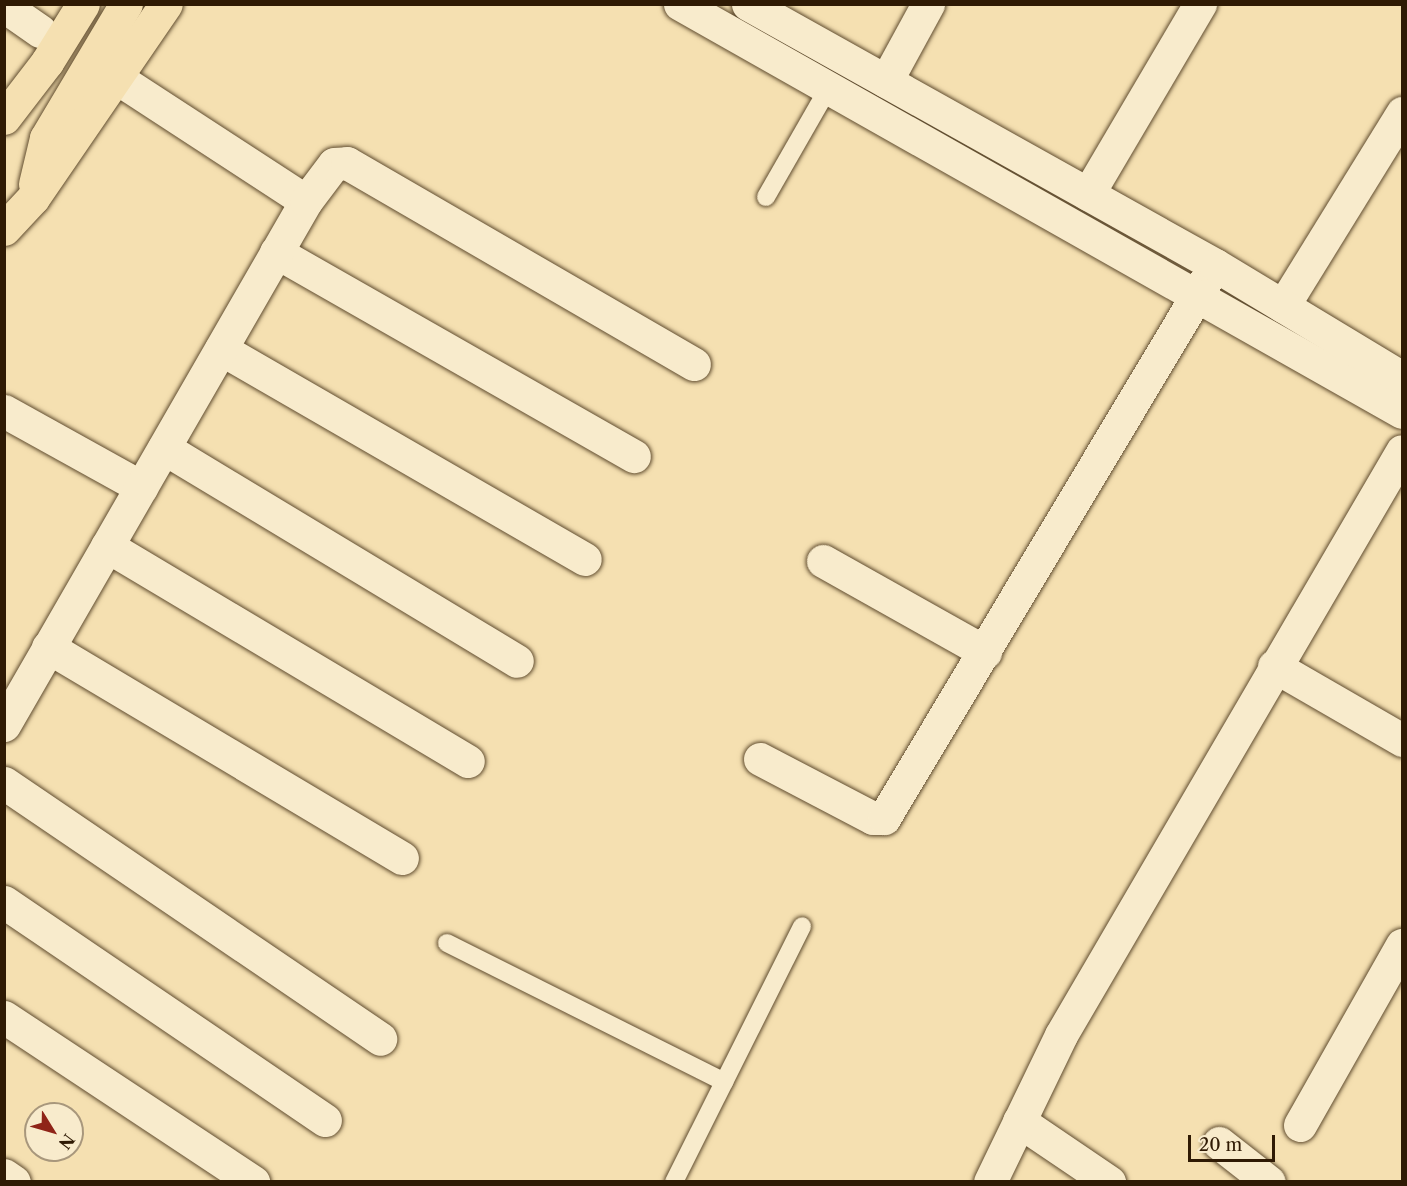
<!DOCTYPE html>
<style>
body{margin:0}
#map{position:relative;width:1407px;height:1186px;overflow:hidden;background:#f5e0b1;font-family:"Libre Caslon Text",serif}
div>[style]{position:absolute}
[style*='--x']{left:calc(var(--x)*1px);top:calc(var(--y)*1px);width:calc(var(--w)*1px);rotate:calc(var(--a)*1deg)}
.roads{filter:drop-shadow(0 0 2px #604c2f) drop-shadow(0 0 2px #604c2f)}
.lane>*{height:18px;margin:-9px;padding:0 9px;transform-origin:9px;border-radius:9px;background:#f8ebcc}
.street>*{height:33px;margin:-16.5px;padding:0 16.5px;transform-origin:16.5px;border-radius:16.5px;background:#f8ebcc}
.secondary>*{height:33px;margin:-16.5px;padding:0 16.5px;transform-origin:16.5px;border-radius:16.5px;background:#f8ebcc}
.primary>*{height:33px;margin:-16.5px;padding:0 16.5px;transform-origin:16.5px;border-radius:16.5px;background:#f5e0b1}
span{translate:-50% -50%;white-space:nowrap;text-align:center;line-height:1.15;-webkit-text-stroke:5px #f8ebcc;paint-order:stroke}
.frame{position:absolute;inset:0;border:6px solid #2f1a04;pointer-events:none}
.north{position:absolute;left:24px;top:1102px;width:60px;height:60px;box-sizing:border-box;background:#f8ebcc;border:2px solid #a8977c;border-radius:50%;rotate:127deg;font-size:16px;font-weight:700;line-height:24px;text-align:center;color:#2f1a04}
.north::after{content:'';display:block;margin:auto;width:21px;height:27px;background:#8f2418;clip-path:polygon(50% 0,100% 100%,50% 72%,0 100%)}
.scale{position:absolute;left:1188px;top:1135px;width:87px;height:27px;box-sizing:border-box;border:3px solid #2f1a04;border-top:0;padding-left:8px;font-size:18px;line-height:21px;white-space:nowrap;color:#2f1a04;-webkit-text-stroke:4px #f8ebcc;paint-order:stroke}
</style>
<div id="map">
<div class="roads">
<div class="lane">
<i style="--x:766;--y:197;--w:127;--a:-60.2"></i>
<i style="--x:447;--y:943;--w:310;--a:26.6"></i>
<i style="--x:674;--y:1182;--w:286;--a:-63.4"></i>
</div>
<div class="street">
<i style="--x:4;--y:6;--w:44;--a:34.8"></i>
<i style="--x:117;--y:78;--w:225;--a:33.1"></i>
<i style="--x:886;--y:81;--w:88;--a:-61.4"></i>
<i style="--x:1088;--y:194;--w:221;--a:-59.5"></i>
<i style="--x:276;--y:252;--w:412;--a:29.7"></i>
<i style="--x:1283;--y:306;--w:227;--a:-58.3"></i>
<i style="--x:221;--y:349;--w:420;--a:30"></i>
<i style="--x:4;--y:411;--w:157;--a:29"></i>
<i style="--x:164;--y:448;--w:412;--a:31.1"></i>
<i style="--x:107;--y:546;--w:420;--a:30.8"></i>
<i style="--x:823;--y:561;--w:186;--a:29.3"></i>
<i style="--x:48;--y:647;--w:412;--a:30.8"></i>
<i style="--x:1274;--y:666;--w:148;--a:30"></i>
<i style="--x:4;--y:725;--w:605;--a:-60.04"></i>
<i style="--x:306;--y:201;--w:46;--a:-52.9"></i>
<i style="--x:334;--y:164;--w:13;--a:-4"></i>
<i style="--x:347;--y:163;--w:401;--a:30.1"></i>
<i style="--x:760;--y:759;--w:127;--a:27.6"></i>
<i style="--x:873;--y:818;--w:11;--a:0"></i>
<i style="--x:884;--y:818;--w:644;--a:-59.1"></i>
<i style="--x:4;--y:783;--w:455;--a:34.2"></i>
<i style="--x:4;--y:902;--w:388;--a:34.2"></i>
<i style="--x:4;--y:1017;--w:299;--a:33.5"></i>
<i style="--x:1019;--y:1121;--w:109;--a:34.1"></i>
<i style="--x:1300;--y:1125;--w:207;--a:-60.5"></i>
<i style="--x:1219;--y:1143;--w:63;--a:38"></i>
<i style="--x:990;--y:1182;--w:163;--a:-64.2"></i>
<i style="--x:1061;--y:1035;--w:676;--a:-59.72"></i>
</div>
<div class="secondary">
<i style="--x:680;--y:4;--w:829;--a:29.47"></i>
<i style="--x:748;--y:4;--w:535;--a:29.2"></i>
<i style="--x:1215;--y:265;--w:218;--a:31.1"></i>
<i style="--x:4;--y:1175;--w:12;--a:35"></i>
</div>
<div class="primary">
<i style="--x:4;--y:118;--w:71;--a:-52.5"></i>
<i style="--x:47;--y:62;--w:68;--a:-58.2"></i>
<i style="--x:35;--y:184;--w:47;--a:-76.6"></i>
<i style="--x:46;--y:138;--w:156;--a:-59.2"></i>
<i style="--x:4;--y:229;--w:42;--a:-46.9"></i>
<i style="--x:33;--y:198;--w:235;--a:-55.6"></i>
</div>
</div>
<div class="frame"></div>
<div class="north">N</div>
<div class="scale">20 m</div>
</div>
